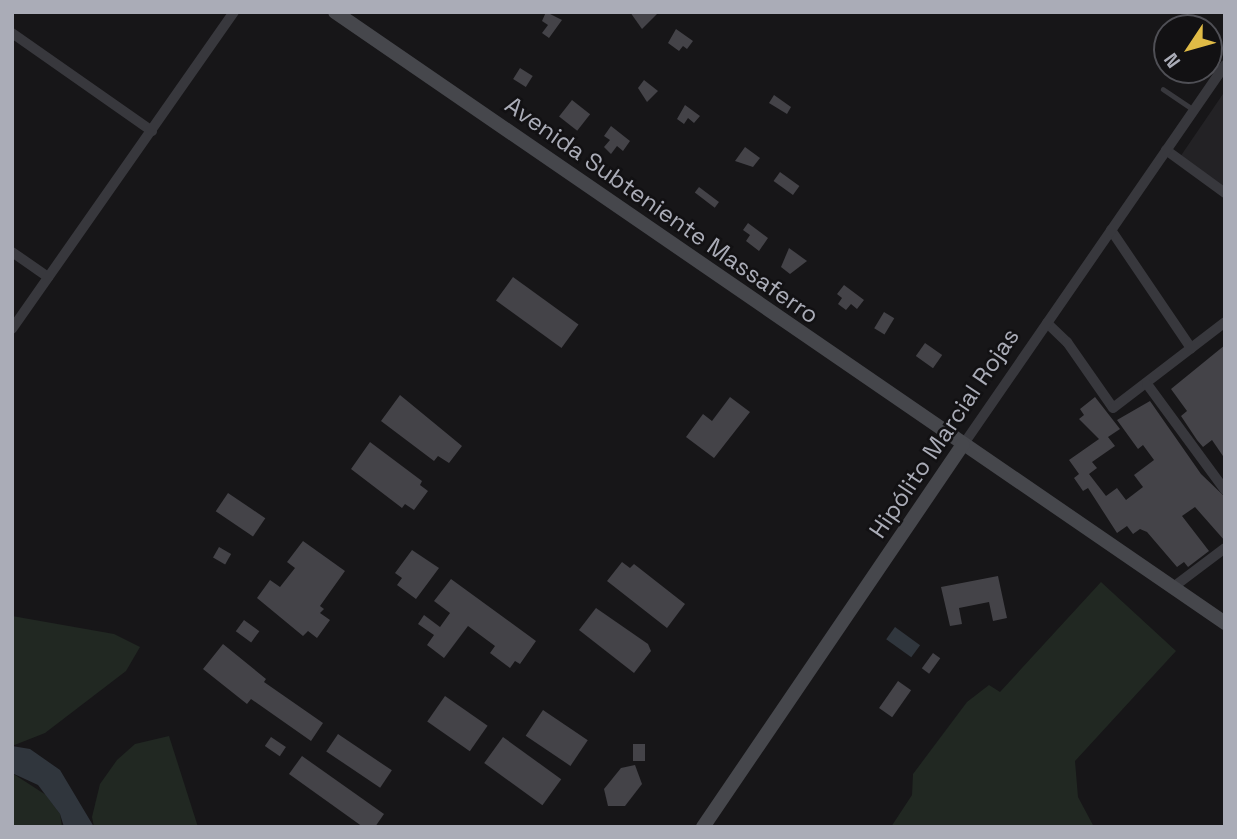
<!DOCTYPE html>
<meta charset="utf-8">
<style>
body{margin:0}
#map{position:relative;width:1237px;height:839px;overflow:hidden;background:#171618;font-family:"Space Grotesk",sans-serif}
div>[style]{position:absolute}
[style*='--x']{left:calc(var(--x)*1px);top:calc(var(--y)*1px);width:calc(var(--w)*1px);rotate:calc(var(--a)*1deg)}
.built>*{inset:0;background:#232225}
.green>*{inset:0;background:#212822}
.water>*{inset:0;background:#30363d;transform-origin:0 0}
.building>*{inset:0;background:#444348;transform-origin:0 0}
.service>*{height:4.5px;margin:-2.25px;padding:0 2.25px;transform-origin:2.25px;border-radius:2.25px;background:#38383d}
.minor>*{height:10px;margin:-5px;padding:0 5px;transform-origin:5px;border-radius:5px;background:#38383d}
.secondary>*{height:14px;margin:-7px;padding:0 7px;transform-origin:7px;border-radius:7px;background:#46474c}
span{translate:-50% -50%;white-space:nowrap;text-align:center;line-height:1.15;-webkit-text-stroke:5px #121113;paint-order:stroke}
.street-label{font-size:24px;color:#aaacb7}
.frame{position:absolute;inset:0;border:14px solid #aaacb7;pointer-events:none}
.north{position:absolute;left:1153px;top:14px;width:70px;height:70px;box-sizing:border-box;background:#121113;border:2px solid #4f4f55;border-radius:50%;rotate:234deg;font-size:19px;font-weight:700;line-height:28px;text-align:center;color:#aaacb7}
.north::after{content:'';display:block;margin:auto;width:24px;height:32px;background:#e0bb46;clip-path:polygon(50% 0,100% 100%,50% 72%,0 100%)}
</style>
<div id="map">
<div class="built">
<i style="clip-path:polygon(1225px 91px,1225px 189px,1180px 157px)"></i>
</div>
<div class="green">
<i style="clip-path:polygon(1101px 582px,1176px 651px,1075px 761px,1078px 797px,1094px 827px,891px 827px,912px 795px,913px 774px,967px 702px,989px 685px,1000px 692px)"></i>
<i style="clip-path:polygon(12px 616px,114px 634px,140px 647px,126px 671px,45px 733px,12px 746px)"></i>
<i style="clip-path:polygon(169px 736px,198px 827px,94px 827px,92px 817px,100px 784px,117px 760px,135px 744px)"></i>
<i style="clip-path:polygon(12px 773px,46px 795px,60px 814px,62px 827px,12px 827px)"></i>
</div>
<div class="water">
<i style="left:895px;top:627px;width:31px;height:15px;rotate:36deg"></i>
<i style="clip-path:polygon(12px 746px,30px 749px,60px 770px,94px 827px,64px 827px,60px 814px,38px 785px,12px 773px)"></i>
</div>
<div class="building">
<i style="clip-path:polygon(546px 12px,562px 20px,549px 38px,542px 33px,548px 25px,542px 21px)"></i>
<i style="clip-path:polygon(630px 12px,659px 12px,642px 29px)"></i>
<i style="clip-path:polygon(676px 29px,693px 41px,687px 49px,683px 46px,679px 51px,668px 43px)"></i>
<i style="left:520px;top:68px;width:15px;height:13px;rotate:32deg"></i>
<i style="clip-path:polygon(644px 80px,658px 91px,647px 102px,638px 88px)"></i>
<i style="clip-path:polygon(774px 95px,791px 107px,787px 114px,769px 103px)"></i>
<i style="left:572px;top:100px;width:23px;height:21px;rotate:38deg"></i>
<i style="clip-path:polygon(685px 105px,700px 116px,694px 123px,688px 118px,684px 124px,677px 119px)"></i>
<i style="clip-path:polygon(611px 126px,630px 141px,623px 151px,617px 146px,611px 154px,604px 147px,610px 140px,604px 136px)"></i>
<i style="clip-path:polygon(745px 147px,760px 158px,753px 167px,735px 161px)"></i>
<i style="left:780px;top:172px;width:24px;height:11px;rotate:36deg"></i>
<i style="left:699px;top:187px;width:25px;height:7px;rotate:37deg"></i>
<i style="clip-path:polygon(748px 223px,768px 238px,759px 251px,746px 241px,750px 235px,743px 230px)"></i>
<i style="clip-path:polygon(789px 248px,807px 261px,790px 274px,781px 267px)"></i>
<i style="left:513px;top:277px;width:81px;height:29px;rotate:36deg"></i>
<i style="clip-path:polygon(844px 285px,864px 300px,857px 309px,851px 304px,846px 310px,838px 304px,842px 298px,837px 294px)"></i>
<i style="left:884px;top:312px;width:12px;height:19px;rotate:31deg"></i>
<i style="left:925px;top:343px;width:21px;height:16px;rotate:35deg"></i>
<i style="clip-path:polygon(1225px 345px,1225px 459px,1212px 440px,1203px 447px,1197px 440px,1181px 416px,1187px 411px,1171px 389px)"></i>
<i style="clip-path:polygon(400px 395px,462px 446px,449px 463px,438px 456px,434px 461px,381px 421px)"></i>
<i style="clip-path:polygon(730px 397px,750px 412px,714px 458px,686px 437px,703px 414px,712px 421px)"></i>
<i style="clip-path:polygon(1095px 397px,1120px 429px,1108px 437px,1115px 446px,1092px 462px,1097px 468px,1089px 474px,1106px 496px,1117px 488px,1126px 500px,1143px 487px,1134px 475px,1154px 460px,1143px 445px,1138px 449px,1117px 420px,1150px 401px,1201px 474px,1225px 497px,1225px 541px,1195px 507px,1182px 516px,1209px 551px,1188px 567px,1184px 562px,1177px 567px,1147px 532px,1140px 529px,1133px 534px,1127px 526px,1117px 533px,1088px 488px,1083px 491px,1074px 478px,1079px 474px,1069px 460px,1099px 439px,1079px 419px,1084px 415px,1080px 409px)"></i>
<i style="clip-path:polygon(370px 442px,422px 481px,420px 485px,428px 491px,414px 510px,405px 504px,402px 508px,351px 469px)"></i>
<i style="left:228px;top:493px;width:45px;height:22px;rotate:34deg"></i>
<i style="clip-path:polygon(303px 541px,345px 571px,320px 606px,324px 609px,320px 613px,330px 620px,317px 638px,308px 631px,303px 636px,257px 598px,270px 580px,280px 587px,295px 568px,287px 562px)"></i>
<i style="left:219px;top:547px;width:14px;height:12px;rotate:30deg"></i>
<i style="clip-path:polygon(412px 550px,439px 568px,416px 599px,397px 585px,402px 578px,395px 573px)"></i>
<i style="clip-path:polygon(622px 562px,630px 568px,634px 564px,685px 604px,667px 628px,607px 581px)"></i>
<i style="clip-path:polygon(998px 576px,1007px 618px,993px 621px,989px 602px,959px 608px,962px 624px,950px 626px,941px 587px)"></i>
<i style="clip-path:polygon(451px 579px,536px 641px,520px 664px,515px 661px,510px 668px,490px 653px,495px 646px,468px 626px,444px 658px,427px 645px,434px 635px,418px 624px,424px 615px,440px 627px,450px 613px,434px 601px)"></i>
<i style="clip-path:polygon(596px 608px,648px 644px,651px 651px,634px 673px,579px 630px)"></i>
<i style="left:244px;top:620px;width:19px;height:14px;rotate:36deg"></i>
<i style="clip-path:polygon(223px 644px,266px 679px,264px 682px,323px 723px,311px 741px,251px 699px,247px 704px,203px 669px)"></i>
<i style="left:933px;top:653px;width:9px;height:19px;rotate:36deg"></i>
<i style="left:898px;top:681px;width:16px;height:33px;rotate:35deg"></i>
<i style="left:445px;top:696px;width:52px;height:31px;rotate:35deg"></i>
<i style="left:543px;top:710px;width:54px;height:31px;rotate:34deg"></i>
<i style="left:338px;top:734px;width:65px;height:21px;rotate:34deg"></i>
<i style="left:271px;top:737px;width:18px;height:11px;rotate:34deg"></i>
<i style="left:503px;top:737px;width:72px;height:32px;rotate:36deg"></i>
<i style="left:633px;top:744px;width:12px;height:17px"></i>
<i style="clip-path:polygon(302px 756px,384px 814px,375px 827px,363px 827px,289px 774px)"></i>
<i style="clip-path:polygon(635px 765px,642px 784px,625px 806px,608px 806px,604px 789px,621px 768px)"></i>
</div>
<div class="service">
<i style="--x:1163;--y:89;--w:36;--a:34"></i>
</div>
<div class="minor">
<i style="--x:12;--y:33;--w:171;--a:35"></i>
<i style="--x:1166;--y:150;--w:73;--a:36.1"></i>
<i style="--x:1111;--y:230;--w:143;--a:55.9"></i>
<i style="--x:12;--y:252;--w:44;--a:34.8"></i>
<i style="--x:1047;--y:323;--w:28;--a:44"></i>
<i style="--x:1067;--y:342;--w:80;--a:55.1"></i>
<i style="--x:1113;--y:408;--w:141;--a:-37.5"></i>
<i style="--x:12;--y:329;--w:387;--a:-55"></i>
<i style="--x:1147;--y:384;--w:132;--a:53.7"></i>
<i style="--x:963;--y:445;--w:462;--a:-55.4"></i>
<i style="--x:1172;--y:588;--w:66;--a:-37"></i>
</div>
<div class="secondary">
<i style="--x:335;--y:12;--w:1080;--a:34.47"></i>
<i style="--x:703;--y:827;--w:462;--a:-55.8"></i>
</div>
<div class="street-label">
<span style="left:662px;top:210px;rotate:35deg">Avenida Subteniente Massaferro</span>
<span style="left:944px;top:433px;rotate:-56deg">Hipólito Marcial Rojas</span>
</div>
<div class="frame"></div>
<div class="north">N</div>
</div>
